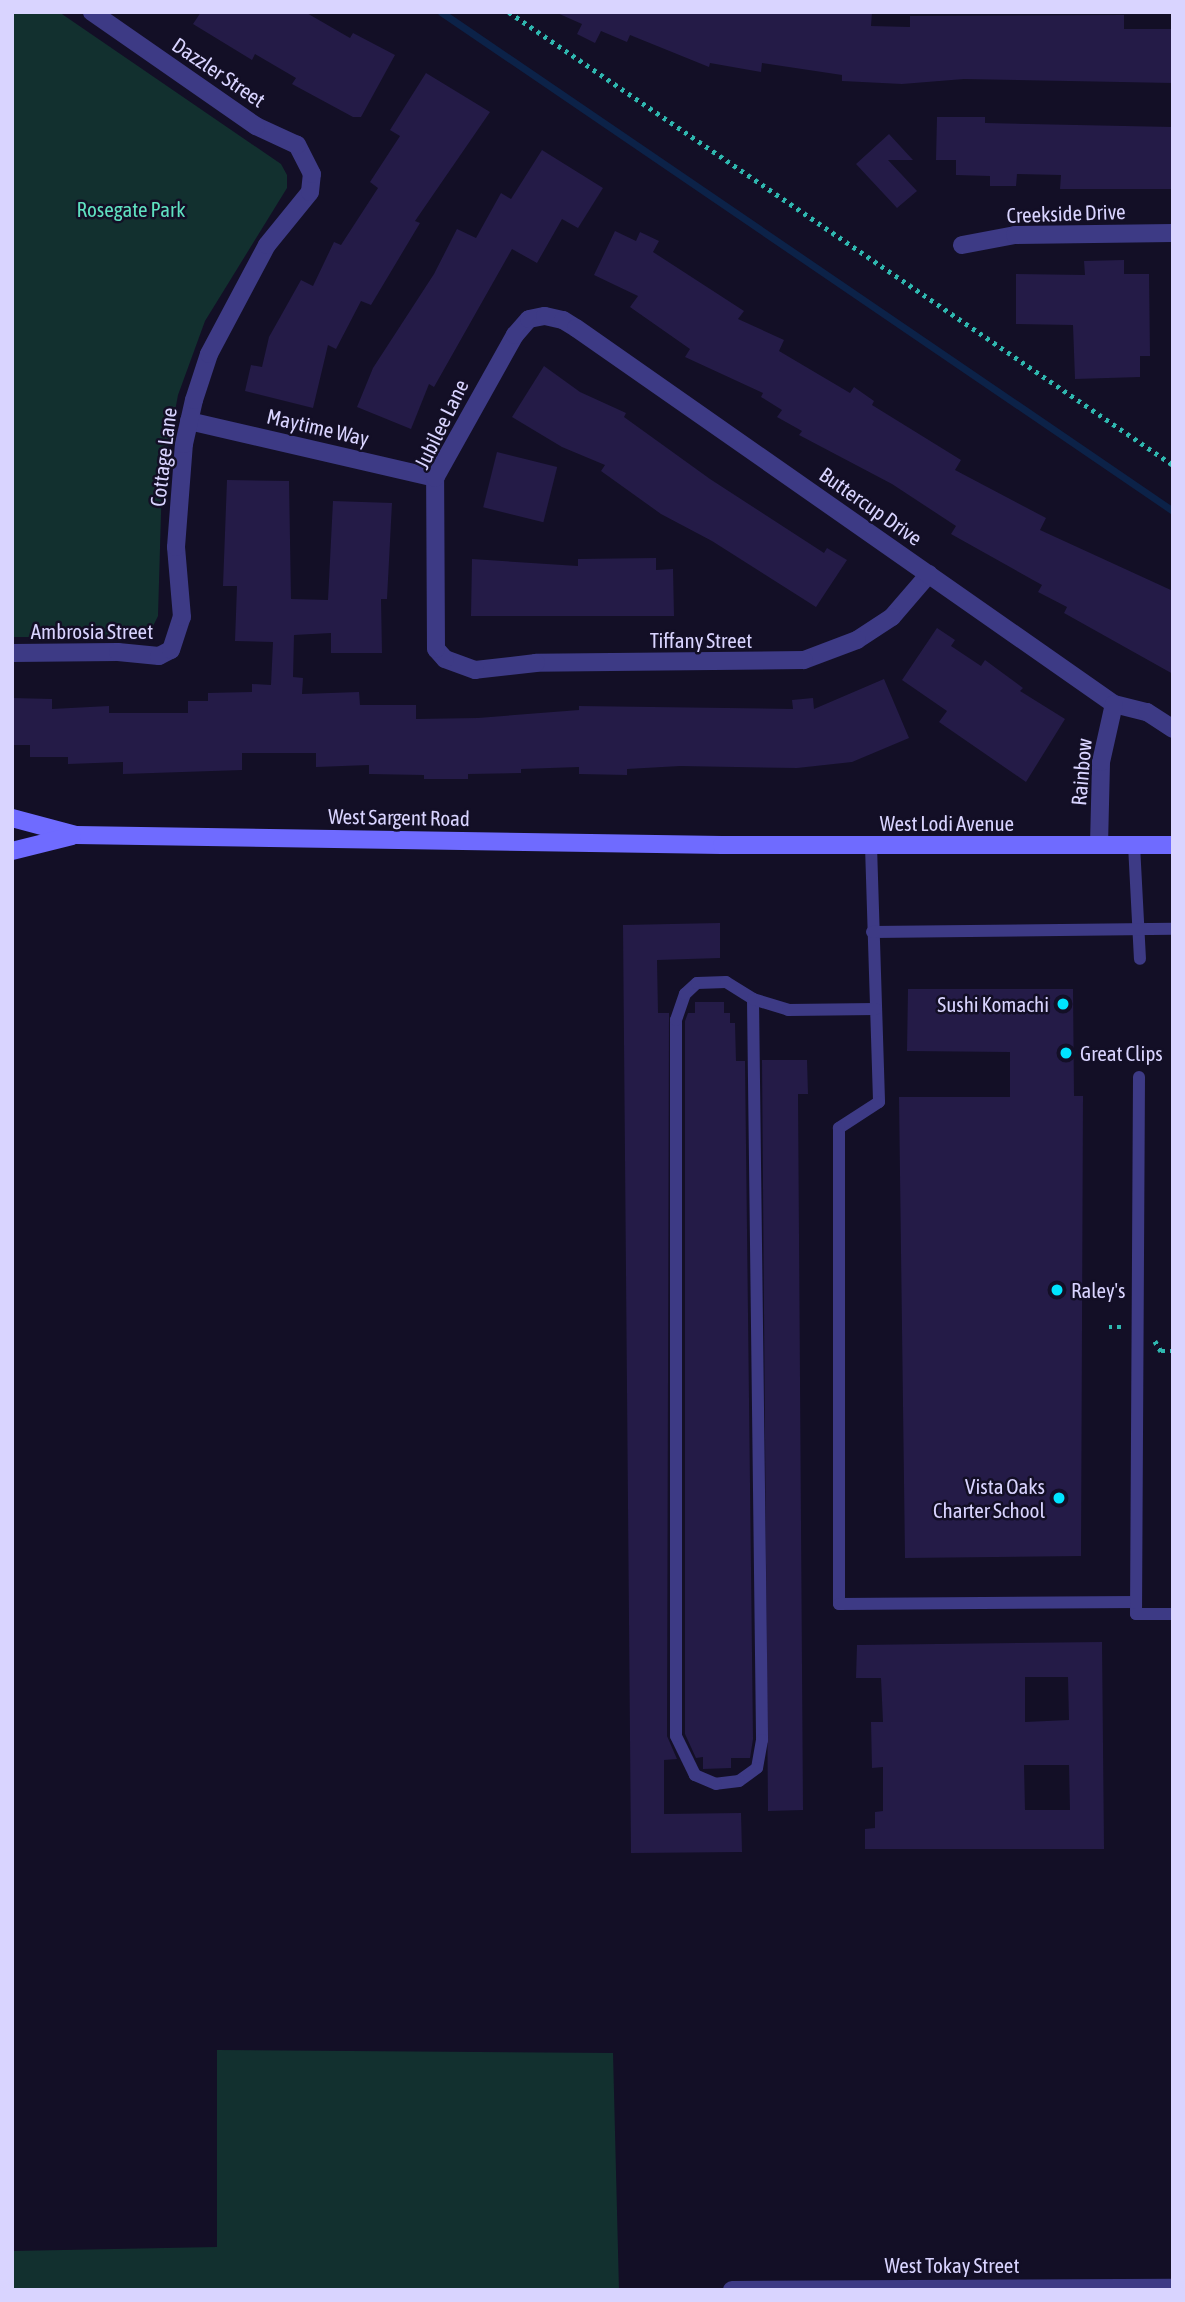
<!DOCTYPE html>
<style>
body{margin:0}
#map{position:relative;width:1185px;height:2302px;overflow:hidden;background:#130f26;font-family:"Asap Condensed",sans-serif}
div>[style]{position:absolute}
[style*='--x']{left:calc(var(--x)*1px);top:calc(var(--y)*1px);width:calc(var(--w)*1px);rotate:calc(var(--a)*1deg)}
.green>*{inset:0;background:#12302f}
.stream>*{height:7px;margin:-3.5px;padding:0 3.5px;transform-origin:3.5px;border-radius:3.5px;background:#0c2248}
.building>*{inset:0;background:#241b47;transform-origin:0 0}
.path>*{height:4.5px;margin-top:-2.25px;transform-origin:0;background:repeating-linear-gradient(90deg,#2fb8b0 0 3.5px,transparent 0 8.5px)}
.lane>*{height:12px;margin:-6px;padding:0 6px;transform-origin:6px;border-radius:6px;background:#3d3a85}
.street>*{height:18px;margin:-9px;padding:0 9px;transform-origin:9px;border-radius:9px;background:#3d3a85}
.secondary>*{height:18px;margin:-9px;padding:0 9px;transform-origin:9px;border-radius:9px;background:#6f6bff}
.dots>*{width:19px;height:19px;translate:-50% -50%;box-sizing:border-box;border:4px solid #130f26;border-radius:50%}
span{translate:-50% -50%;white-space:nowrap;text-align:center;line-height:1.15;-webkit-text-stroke:5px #130f26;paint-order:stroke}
.street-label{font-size:21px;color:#d9d4ff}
.park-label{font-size:21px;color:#5fe0c0}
.poi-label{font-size:21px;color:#d9d4ff}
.right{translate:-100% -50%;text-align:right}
.left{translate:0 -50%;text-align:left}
.frame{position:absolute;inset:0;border:14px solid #d9d4ff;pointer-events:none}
</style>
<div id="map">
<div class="green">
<i style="clip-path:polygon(12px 12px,59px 12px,281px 164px,287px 175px,287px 188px,205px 321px,178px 395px,162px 480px,158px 616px,151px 630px,139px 637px,12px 637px)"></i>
<i style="clip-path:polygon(217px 2050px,613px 2053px,619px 2290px,12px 2290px,12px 2251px,217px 2247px)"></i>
</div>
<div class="stream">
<i style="--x:441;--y:12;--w:886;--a:34.28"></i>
</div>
<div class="building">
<i style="clip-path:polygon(201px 12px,305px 12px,350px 38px,353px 33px,395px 55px,361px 117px,353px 117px,292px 84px,296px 78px,255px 54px,252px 60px,193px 24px)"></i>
<i style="clip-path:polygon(555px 12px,872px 12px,871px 26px,910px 27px,910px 16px,1124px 15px,1124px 29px,1173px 29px,1173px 83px,964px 79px,902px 84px,842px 81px,842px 75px,762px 63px,761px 72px,710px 63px,709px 67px,630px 35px,627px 42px,601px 31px,595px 43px,577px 34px,582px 24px)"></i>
<i style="clip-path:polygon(426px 73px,490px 112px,415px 221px,420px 223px,371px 305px,361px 301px,336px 349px,328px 345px,313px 408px,245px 391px,251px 365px,262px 367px,269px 337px,301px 280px,313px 286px,334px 242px,341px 245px,378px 188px,370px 182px,400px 136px,390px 130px)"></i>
<i style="clip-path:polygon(937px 117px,985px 117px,985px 123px,1173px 127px,1173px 189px,1060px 189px,1061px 175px,1017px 174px,1016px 186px,990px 186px,990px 176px,956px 175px,956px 160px,936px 160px)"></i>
<i style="clip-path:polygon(889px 134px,913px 160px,888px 160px,917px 191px,897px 208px,856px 164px)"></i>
<i style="clip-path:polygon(542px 150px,603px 188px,578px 228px,562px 219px,537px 263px,512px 249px,434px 387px,429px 384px,411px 429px,357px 407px,373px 368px,434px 274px,457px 229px,476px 238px,501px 193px,511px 199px)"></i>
<i style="clip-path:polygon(615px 231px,636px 241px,640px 232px,659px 241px,653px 252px,744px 311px,738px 319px,784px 340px,779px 351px,850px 393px,854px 387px,874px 401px,872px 405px,961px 460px,955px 470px,1046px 518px,1040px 530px,1173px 591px,1173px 674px,1064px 613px,1067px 607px,1038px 592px,1042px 585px,951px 534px,956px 526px,892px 484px,799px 435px,802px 431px,777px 417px,782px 410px,761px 397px,763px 393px,685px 357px,690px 349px,630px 307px,638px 296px,594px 275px)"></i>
<i style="clip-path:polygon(1124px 260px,1124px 274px,1149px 274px,1150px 356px,1140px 356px,1140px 377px,1075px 379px,1073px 325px,1016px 324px,1016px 274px,1085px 275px,1084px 261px)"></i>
<i style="clip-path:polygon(544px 366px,580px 392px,626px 413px,624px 417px,710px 479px,824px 553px,827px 548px,847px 560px,816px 607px,712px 541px,661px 514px,601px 471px,605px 465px,562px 447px,512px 417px)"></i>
<i style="left:497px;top:452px;width:62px;height:57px;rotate:14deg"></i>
<i style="clip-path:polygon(227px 480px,289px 481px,291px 599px,328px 600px,333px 501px,392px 503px,387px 599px,381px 599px,382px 653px,331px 653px,331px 633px,294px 635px,293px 677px,303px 678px,302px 694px,359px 692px,360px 705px,416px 705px,416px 719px,478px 718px,579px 710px,579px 706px,793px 709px,792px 700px,813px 698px,814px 709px,884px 679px,909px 738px,852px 762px,797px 768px,680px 766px,627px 769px,627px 775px,579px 774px,579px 767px,521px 769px,521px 773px,468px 774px,468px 779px,424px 779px,424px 775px,369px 774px,369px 765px,316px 767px,316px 753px,242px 753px,242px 770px,123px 774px,123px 762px,68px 764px,68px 757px,30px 757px,30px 745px,12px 745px,12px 698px,52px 699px,52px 709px,109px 706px,109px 713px,188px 713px,188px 701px,208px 701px,208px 693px,252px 692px,252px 684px,271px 685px,273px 642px,235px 641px,237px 586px,223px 586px)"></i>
<i style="clip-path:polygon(656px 558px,656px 570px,673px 569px,674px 616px,471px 616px,472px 559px,578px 566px,578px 559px)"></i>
<i style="clip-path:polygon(937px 628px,955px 640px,951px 646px,981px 666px,985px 660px,1023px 688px,1020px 691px,1065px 719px,1026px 782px,939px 722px,947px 711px,902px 680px)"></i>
<i style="clip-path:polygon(720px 923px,720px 958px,657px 960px,658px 1013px,669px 1013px,667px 1736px,677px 1759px,664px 1760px,664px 1814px,741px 1813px,742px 1852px,631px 1853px,623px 925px)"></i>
<i style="clip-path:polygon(908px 989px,1073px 989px,1074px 1096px,1083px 1096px,1081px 1556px,905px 1558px,899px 1097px,1010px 1097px,1010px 1052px,907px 1051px)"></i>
<i style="clip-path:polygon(695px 1002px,724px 1002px,724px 1013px,730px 1013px,730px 1023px,735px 1023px,736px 1061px,745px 1061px,753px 1739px,750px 1758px,731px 1758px,731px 1768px,703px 1769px,703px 1757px,696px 1758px,685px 1734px,685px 1021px,688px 1013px,695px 1013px)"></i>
<i style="clip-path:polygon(762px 1060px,807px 1060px,808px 1094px,798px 1094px,803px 1810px,768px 1811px)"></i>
<i style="clip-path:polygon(evenodd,1102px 1642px,1104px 1849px,865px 1849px,865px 1829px,875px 1828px,875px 1812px,883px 1811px,883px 1767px,872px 1768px,871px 1722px,883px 1722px,881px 1678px,856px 1678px,857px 1645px,1102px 1642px,1025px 1677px,1068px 1677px,1069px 1720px,1025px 1722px,1025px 1677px,1102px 1642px,1024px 1765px,1069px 1765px,1070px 1810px,1025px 1810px,1024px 1765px)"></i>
</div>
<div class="path">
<i style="--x:509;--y:12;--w:804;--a:34.3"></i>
<i style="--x:1109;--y:1327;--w:14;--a:0"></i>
<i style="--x:1155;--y:1341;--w:12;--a:59"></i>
<i style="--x:1161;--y:1351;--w:12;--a:0"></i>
</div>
<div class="lane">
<i style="--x:1134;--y:845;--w:114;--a:87"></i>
<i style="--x:871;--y:846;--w:256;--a:88.2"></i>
<i style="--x:879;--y:1102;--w:48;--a:147"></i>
<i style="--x:839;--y:1128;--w:476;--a:90"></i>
<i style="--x:839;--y:1604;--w:297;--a:-0.4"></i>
<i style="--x:872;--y:932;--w:301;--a:-0.6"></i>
<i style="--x:753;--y:999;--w:741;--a:89.3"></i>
<i style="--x:762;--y:1740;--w:28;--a:100"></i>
<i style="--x:757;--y:1768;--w:22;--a:144"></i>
<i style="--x:739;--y:1781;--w:23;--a:173"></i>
<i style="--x:716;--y:1784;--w:23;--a:-157"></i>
<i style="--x:695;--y:1775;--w:43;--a:-116"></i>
<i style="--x:676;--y:1736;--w:716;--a:-90"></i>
<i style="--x:676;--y:1020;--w:28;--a:-71"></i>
<i style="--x:685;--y:994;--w:16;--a:-43"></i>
<i style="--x:697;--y:983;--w:29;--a:-2"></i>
<i style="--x:726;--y:982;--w:32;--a:32"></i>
<i style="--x:753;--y:999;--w:37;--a:17"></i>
<i style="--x:788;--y:1010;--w:88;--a:-0.7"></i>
<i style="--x:1139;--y:1077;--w:537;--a:90.32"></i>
<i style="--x:1136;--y:1614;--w:37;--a:0"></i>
</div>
<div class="street">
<i style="--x:962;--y:245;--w:54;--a:-10.7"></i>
<i style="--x:1015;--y:235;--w:158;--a:-0.7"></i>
<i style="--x:189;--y:421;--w:253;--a:13"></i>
<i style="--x:929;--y:574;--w:57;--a:130.7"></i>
<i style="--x:892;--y:617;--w:42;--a:146.7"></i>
<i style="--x:857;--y:640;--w:57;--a:159.3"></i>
<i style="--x:804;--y:660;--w:268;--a:179.4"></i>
<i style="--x:536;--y:663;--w:61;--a:173.5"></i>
<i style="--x:475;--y:670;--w:32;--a:-160"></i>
<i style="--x:445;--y:659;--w:13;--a:-132"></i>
<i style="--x:436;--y:649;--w:171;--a:-90.3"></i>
<i style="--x:435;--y:478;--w:164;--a:-60.8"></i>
<i style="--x:515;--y:335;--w:21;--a:-49"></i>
<i style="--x:529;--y:319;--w:16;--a:-11"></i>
<i style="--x:545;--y:316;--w:18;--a:13"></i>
<i style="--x:563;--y:320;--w:15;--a:32"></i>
<i style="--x:576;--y:328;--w:656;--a:34.95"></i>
<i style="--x:1114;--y:704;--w:34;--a:14"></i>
<i style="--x:1147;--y:712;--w:31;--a:33"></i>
<i style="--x:12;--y:653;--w:106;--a:-0.5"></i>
<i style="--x:118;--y:652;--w:41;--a:5.6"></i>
<i style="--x:159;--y:656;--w:13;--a:-27"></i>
<i style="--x:171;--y:650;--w:35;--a:-72"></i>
<i style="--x:182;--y:617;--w:70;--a:-94.9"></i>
<i style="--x:176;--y:547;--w:103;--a:-85.6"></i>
<i style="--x:184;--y:444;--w:45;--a:-77.2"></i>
<i style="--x:194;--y:400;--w:48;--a:-71.9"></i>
<i style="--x:209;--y:354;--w:123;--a:-62"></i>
<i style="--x:267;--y:245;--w:68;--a:-50.9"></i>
<i style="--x:310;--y:192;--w:18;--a:-84"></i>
<i style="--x:312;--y:174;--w:33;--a:-117"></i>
<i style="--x:297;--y:145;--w:45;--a:-155.1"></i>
<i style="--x:256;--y:126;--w:200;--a:-145.2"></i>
<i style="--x:1099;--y:845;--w:83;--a:-88.6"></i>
<i style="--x:1101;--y:762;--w:59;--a:-77.4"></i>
<i style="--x:732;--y:2290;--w:441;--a:-0.3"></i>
</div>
<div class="secondary">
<i style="--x:12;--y:818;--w:66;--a:14.9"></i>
<i style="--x:76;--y:835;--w:646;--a:0.89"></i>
<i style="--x:722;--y:845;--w:451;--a:0"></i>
<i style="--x:12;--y:851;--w:62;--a:-14"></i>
</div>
<div class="dots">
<i style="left:1063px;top:1004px;background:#00e5ff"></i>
<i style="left:1066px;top:1053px;background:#00e5ff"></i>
<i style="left:1057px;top:1290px;background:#00e5ff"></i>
<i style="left:1059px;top:1498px;background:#00e5ff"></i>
</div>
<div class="street-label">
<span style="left:219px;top:72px;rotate:34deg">Dazzler Street</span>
<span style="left:1066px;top:213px;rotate:-2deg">Creekside Drive</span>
<span style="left:441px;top:424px;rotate:-64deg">Jubilee Lane</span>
<span style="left:318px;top:427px;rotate:13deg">Maytime Way</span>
<span style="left:163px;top:457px;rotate:-83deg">Cottage Lane</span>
<span style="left:871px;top:506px;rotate:35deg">Buttercup Drive</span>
<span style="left:92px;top:631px">Ambrosia Street</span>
<span style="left:701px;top:640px">Tiffany Street</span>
<span style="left:1081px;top:772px;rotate:-85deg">Rainbow</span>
<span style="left:399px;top:817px;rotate:1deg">West Sargent Road</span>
<span style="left:947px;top:823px">West Lodi Avenue</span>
<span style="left:952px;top:2265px">West Tokay Street</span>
</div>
<div class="park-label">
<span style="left:131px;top:209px">Rosegate Park</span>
</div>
<div class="poi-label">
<span class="right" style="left:1049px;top:1004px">Sushi Komachi</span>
<span class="left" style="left:1080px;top:1053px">Great Clips</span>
<span class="left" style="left:1071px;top:1290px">Raley's</span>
<span class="right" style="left:1045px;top:1498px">Vista Oaks<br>Charter School</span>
</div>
<div class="frame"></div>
</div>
